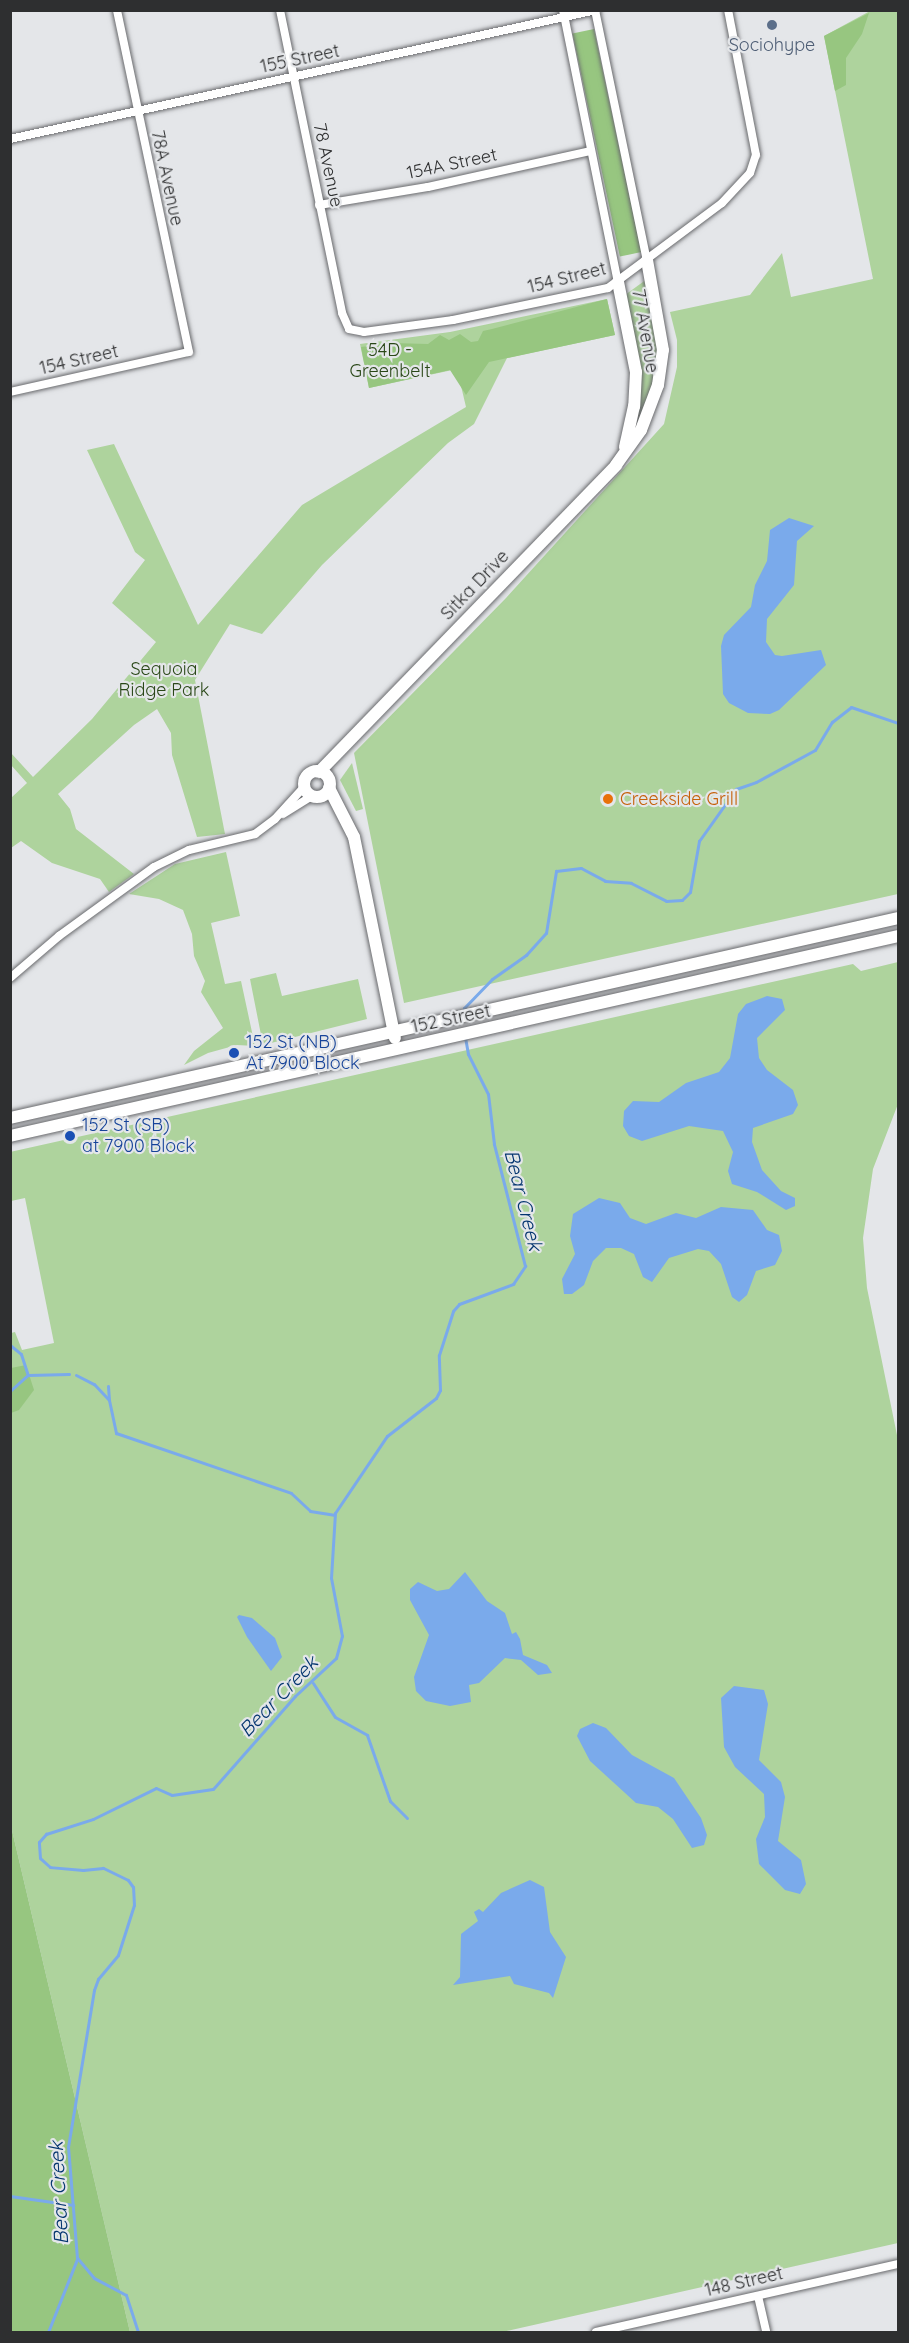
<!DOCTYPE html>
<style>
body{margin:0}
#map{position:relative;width:909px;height:2343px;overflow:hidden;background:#e4e6e9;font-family:Quicksand,sans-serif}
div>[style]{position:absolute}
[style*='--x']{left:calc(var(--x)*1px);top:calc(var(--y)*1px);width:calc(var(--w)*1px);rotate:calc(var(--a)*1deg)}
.green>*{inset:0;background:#aed39d}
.forest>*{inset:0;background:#97c680;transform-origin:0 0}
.water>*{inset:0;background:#7aaaeb}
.stream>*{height:3px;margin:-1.5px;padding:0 1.5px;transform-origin:1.5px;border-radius:1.5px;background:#7aaaeb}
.roads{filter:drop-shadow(0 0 2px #696a6d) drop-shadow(0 0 2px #696a6d)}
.street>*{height:8px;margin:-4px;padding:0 4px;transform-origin:4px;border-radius:4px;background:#fff}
.secondary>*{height:12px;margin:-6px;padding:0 6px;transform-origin:6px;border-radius:6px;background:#fff}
.secondary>.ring{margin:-6px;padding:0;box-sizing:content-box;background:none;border:12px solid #fff;border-radius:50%}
.dots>*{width:16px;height:16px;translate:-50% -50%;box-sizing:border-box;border:3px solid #e4e6e9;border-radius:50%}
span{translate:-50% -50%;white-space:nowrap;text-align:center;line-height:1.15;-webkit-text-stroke:4.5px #e4e6e9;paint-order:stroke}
.service-label{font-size:18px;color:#4e5e75}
.street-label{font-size:18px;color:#2e2f30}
.park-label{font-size:18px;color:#294717}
.food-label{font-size:18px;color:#c56008}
.left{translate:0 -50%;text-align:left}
.transit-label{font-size:18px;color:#164399}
.water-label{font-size:20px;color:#04356f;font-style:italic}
.frame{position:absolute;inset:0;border:12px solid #2e2f30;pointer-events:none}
</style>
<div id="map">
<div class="green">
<i style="clip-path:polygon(870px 11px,898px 11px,898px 894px,404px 1003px,354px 753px,506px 598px,664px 424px,677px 367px,677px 340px,670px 312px,750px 295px,782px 253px,791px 297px,873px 279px,824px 36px)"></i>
<i style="clip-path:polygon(647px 279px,658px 354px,647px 409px,635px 428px,640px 366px,625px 295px)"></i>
<i style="clip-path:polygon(607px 299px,615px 335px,507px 358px,474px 424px,448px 443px,322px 565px,262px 634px,230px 624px,195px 680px,225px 834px,197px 837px,172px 755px,171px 733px,157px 709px,134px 725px,58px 794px,70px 809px,76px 829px,134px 874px,109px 892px,100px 879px,52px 863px,21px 841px,11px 848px,11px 798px,27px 783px,11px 765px,11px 753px,33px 777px,92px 719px,156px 642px,112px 603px,145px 560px,135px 552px,87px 450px,114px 444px,198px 625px,302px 505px,466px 407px,457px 369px,369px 388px,360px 344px,450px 332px)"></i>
<i style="clip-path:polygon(352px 763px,363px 809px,356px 811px,340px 780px)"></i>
<i style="clip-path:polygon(226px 852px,240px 916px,211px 923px,225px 984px,241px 981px,255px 1046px,237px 1045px,208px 1053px,184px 1065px,194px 1051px,223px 1028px,201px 992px,205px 981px,194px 956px,192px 934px,183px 910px,159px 899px,129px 894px,175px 864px)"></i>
<i style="clip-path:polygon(898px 962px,898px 1104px,873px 1169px,863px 1238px,867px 1288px,898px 1440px,898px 2243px,502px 2332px,130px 2332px,11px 1826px,11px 1333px,15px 1332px,22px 1350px,54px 1343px,25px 1198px,11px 1201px,10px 1152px,853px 964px,861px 971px)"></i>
<i style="clip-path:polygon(276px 973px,282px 996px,358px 979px,367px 1019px,263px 1045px,250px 979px)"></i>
</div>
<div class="forest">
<i style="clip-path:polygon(869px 13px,862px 34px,846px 58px,846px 85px,835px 91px,824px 36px)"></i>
<i style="left:594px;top:29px;width:228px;height:22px;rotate:78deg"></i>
<i style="clip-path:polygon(607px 299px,615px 335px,489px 362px,466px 395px,450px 370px,369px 388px,361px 347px,392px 343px,428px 344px,440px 335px,449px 340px,460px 334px,471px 342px,478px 341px,483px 331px,492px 329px)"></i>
<i style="clip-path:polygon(26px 1365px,34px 1390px,19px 1410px,11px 1413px,11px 1368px)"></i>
<i style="clip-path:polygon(10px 1826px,11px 1826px,130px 2332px,11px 2332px)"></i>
</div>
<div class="water">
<i style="clip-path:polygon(789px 518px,814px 526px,797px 541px,794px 585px,767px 619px,766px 642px,775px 655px,782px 656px,821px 650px,826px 665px,779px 710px,770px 714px,748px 713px,729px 703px,723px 694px,721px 646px,724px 635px,751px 607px,755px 585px,767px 561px,770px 530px)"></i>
<i style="clip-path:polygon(767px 996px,782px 999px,785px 1010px,757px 1038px,759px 1058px,767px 1070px,793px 1090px,798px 1105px,793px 1114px,753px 1128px,752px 1142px,762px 1170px,781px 1191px,795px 1198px,795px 1206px,786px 1210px,757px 1192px,732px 1184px,728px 1171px,733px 1152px,723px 1131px,689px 1126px,642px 1141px,629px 1136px,623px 1126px,624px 1111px,633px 1101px,659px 1102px,686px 1083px,719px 1072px,730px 1058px,738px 1014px,746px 1004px)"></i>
<i style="clip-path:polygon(599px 1198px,620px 1203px,630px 1218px,646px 1224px,676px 1213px,696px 1218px,721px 1207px,753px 1210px,767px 1230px,779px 1235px,782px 1251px,775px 1265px,756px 1271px,747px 1295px,739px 1302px,732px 1297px,721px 1264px,709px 1251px,698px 1249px,669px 1258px,652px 1282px,643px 1277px,634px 1254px,621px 1248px,606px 1248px,593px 1261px,584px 1285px,572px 1294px,564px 1294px,562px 1279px,575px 1254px,570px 1236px,573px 1214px)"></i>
<i style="clip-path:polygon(465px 1572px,487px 1601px,505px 1613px,512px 1634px,516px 1632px,520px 1639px,523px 1655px,547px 1665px,552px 1673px,538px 1675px,521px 1660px,505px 1658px,479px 1683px,469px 1685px,471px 1702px,450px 1706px,426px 1701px,416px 1691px,414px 1677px,429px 1635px,410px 1600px,410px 1589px,418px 1582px,437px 1591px,449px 1589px)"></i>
<i style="clip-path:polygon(239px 1615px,252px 1618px,275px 1638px,282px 1657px,271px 1671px,247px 1637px,237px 1617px)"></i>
<i style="clip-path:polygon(734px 1686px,764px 1690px,768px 1704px,759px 1760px,781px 1782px,785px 1797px,778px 1841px,801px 1860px,806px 1884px,800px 1894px,785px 1890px,759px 1864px,756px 1839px,765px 1817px,764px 1794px,735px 1767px,724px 1747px,721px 1698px)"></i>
<i style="clip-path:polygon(593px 1723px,606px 1728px,632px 1755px,674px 1778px,701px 1818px,707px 1835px,704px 1845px,692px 1848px,673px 1819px,658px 1807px,636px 1803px,590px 1761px,577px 1736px,580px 1729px)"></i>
<i style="clip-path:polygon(530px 1880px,544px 1887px,550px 1932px,566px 1957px,553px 1998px,549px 1993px,514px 1984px,510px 1976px,453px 1985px,460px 1977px,461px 1934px,478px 1921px,474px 1912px,479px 1909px,483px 1912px,501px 1893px)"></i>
</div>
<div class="stream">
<i style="--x:463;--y:1013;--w:5;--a:-79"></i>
<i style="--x:464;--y:1008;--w:40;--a:-46"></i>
<i style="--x:492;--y:979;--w:42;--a:-35.2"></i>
<i style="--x:526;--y:955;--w:30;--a:-48"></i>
<i style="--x:546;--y:933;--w:63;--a:-80.8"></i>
<i style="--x:556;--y:871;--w:25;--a:-7"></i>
<i style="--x:581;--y:868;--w:27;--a:28"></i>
<i style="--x:605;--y:881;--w:26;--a:4"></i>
<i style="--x:631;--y:883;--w:39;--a:27"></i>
<i style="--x:666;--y:901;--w:16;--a:-4"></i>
<i style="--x:682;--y:900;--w:11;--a:-45"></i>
<i style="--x:690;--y:892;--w:52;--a:-80"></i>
<i style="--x:699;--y:841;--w:64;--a:-54.6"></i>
<i style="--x:736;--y:789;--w:21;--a:-19"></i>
<i style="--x:756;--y:782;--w:67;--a:-28.5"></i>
<i style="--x:815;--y:750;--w:33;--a:-59"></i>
<i style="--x:832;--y:722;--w:24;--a:-38"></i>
<i style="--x:851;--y:707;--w:50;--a:18.8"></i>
<i style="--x:10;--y:1345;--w:14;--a:39"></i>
<i style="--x:21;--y:1354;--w:22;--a:72"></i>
<i style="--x:28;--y:1375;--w:41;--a:-1.4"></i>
<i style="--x:76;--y:1375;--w:20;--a:27"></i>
<i style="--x:94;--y:1384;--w:22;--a:47"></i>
<i style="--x:109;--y:1400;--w:34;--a:78"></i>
<i style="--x:116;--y:1433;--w:185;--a:18.9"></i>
<i style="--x:291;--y:1493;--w:26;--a:43"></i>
<i style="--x:310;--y:1511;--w:24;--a:9"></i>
<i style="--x:108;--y:1386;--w:13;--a:86"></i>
<i style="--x:10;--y:1391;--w:24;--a:-42"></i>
<i style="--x:313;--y:1683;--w:40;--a:57.1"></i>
<i style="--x:335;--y:1717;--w:37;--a:29"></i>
<i style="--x:367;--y:1735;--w:70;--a:70.8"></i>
<i style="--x:390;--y:1801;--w:24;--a:45"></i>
<i style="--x:10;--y:2196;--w:64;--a:8.1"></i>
<i style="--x:48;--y:2332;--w:79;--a:-68.3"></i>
<i style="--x:138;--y:2332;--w:39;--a:-108"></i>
<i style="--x:126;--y:2295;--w:36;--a:-152"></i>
<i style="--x:94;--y:2278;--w:26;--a:-130"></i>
<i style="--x:77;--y:2258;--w:111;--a:-94.6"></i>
<i style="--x:68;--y:2147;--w:159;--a:-80.6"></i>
<i style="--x:94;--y:1990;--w:12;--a:-70"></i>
<i style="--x:98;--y:1979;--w:31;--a:-50"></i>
<i style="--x:118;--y:1955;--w:52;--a:-72.3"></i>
<i style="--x:134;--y:1905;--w:18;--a:-93"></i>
<i style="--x:133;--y:1887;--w:9;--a:-126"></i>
<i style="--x:128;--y:1880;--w:28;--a:-154"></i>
<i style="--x:103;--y:1868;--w:20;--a:174"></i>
<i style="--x:83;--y:1870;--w:33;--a:-175"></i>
<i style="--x:50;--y:1867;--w:13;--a:-138"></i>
<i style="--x:40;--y:1858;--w:16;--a:-94"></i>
<i style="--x:39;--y:1842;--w:11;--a:-49"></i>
<i style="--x:46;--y:1834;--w:49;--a:-17.7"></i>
<i style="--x:93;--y:1819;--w:70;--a:-26.2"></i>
<i style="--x:156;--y:1788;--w:17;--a:24"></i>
<i style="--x:172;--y:1795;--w:41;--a:-8.3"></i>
<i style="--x:213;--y:1789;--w:124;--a:-48.6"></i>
<i style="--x:295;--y:1696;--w:56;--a:-42.8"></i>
<i style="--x:336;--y:1658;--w:23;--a:-75"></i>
<i style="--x:342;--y:1636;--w:59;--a:-100.7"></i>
<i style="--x:331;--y:1578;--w:65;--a:-86.5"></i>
<i style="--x:335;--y:1513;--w:93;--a:-56"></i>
<i style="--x:387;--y:1436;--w:62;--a:-37.8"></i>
<i style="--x:436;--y:1398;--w:9;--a:-63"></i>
<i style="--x:440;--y:1390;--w:35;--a:-92"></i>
<i style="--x:439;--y:1355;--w:46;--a:-72.3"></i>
<i style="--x:453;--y:1311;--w:9;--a:-49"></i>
<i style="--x:459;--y:1304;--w:58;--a:-20.3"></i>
<i style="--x:513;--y:1284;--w:22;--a:-56"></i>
<i style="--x:525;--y:1266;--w:126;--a:-104.3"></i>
<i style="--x:494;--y:1144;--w:50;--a:-96.8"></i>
<i style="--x:488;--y:1094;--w:45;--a:-116.6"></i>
<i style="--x:468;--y:1054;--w:17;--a:-100"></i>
</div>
<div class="roads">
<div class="street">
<i style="--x:280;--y:10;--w:309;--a:78.4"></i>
<i style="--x:342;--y:313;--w:17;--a:66"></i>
<i style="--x:349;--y:329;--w:15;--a:11"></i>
<i style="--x:364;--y:332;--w:90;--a:-7.7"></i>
<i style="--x:453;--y:320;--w:158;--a:-11.7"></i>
<i style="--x:608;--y:288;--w:142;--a:-36.7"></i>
<i style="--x:722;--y:203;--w:41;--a:-47"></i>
<i style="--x:750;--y:173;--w:19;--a:-72"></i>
<i style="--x:756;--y:155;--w:148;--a:-100.9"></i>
<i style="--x:563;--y:10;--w:278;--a:78.6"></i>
<i style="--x:595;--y:10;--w:255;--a:78.3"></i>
<i style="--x:10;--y:139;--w:600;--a:-12.41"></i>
<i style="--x:319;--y:205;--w:110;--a:-9.4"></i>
<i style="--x:428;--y:187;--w:167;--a:-12.5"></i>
<i style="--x:10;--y:392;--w:183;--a:-12.6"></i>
<i style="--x:189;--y:352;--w:349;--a:-101.9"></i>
<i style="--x:283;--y:814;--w:34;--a:-32"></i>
<i style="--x:10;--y:978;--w:65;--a:-40.6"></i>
<i style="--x:59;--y:936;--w:117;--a:-36"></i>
<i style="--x:154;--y:867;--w:39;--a:-26"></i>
<i style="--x:189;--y:850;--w:68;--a:-13.6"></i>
<i style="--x:255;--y:834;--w:25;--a:-37"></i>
<i style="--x:275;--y:819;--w:43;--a:-47.8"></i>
<i style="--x:758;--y:2296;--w:37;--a:77"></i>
<i style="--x:596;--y:2332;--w:310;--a:-12.7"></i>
</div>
<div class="secondary">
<i style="--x:618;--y:282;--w:92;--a:78.7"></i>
<i style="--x:636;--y:372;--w:34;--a:93"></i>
<i style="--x:634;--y:406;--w:42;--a:102.4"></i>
<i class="ring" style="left:304px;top:771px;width:14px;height:14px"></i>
<i style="--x:319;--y:772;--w:427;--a:-45.9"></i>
<i style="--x:616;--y:465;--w:43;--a:-54.5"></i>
<i style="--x:641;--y:430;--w:48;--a:-69.3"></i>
<i style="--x:658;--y:385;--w:35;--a:-82"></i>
<i style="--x:663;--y:350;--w:91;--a:-100.1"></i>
<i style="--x:329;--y:788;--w:55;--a:63"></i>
<i style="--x:354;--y:837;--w:205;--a:78.5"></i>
<i style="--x:10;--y:1118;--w:910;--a:-12.69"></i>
<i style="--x:10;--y:1136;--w:910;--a:-12.69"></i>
</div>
</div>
<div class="dots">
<i style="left:772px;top:25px;background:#5c6f8a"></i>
<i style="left:608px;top:799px;background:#e8710a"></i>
<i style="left:234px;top:1053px;background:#1a4fb4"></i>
<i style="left:70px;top:1136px;background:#1a4fb4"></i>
</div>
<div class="service-label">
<span style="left:772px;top:45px">Sociohype</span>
</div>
<div class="street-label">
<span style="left:300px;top:59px;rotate:-12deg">155 Street</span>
<span style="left:452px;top:164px;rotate:-12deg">154A Street</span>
<span style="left:328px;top:165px;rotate:78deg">78 Avenue</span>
<span style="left:167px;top:178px;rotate:78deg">78A Avenue</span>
<span style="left:567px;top:278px;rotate:-14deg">154 Street</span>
<span style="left:645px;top:331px;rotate:80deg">77 Avenue</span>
<span style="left:79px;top:360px;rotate:-13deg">154 Street</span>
<span style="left:475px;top:585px;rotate:-46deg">Sitka Drive</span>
<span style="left:451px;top:1019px;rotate:-12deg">152 Street</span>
<span style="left:744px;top:2282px;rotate:-13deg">148 Street</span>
</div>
<div class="park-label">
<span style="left:390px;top:361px">54D -<br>Greenbelt</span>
<span style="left:164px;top:680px">Sequoia<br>Ridge Park</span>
</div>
<div class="food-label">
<span class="left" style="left:620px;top:799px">Creekside Grill</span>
</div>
<div class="transit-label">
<span class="left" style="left:246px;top:1053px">152 St (NB)<br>At 7900 Block</span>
<span class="left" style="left:82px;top:1136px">152 St (SB)<br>at 7900 Block</span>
</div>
<div class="water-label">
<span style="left:524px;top:1200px;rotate:76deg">Bear Creek</span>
<span style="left:278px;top:1696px;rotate:-46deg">Bear Creek</span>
<span style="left:58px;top:2193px;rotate:-93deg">Bear Creek</span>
</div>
<div class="frame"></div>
</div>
